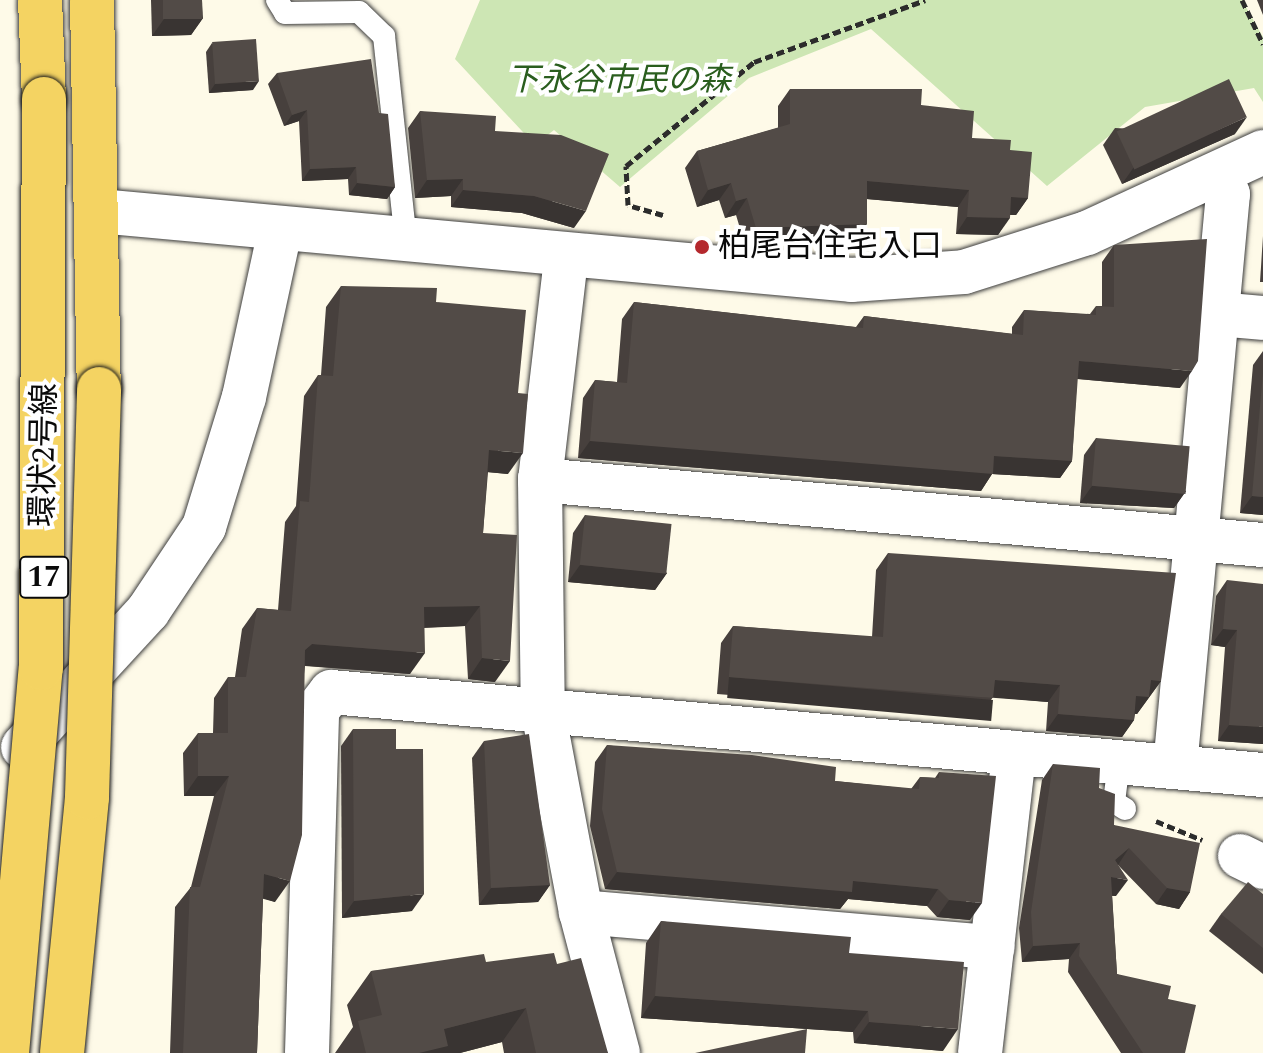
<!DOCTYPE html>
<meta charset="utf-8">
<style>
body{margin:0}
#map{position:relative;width:1263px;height:1053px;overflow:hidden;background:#fefae8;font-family:Spectral,"Noto Sans JP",serif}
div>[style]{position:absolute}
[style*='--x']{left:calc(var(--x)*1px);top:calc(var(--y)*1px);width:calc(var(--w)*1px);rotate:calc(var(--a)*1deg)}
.green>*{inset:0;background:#cde6b4}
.path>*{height:5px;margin-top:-2.5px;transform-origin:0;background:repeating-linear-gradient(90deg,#2c2c2c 0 8px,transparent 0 12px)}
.roads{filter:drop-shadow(0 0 2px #3d3d3d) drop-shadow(0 0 2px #3d3d3d)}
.service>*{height:22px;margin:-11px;padding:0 11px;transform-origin:11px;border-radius:11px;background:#fff}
.minor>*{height:44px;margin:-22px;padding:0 22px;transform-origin:22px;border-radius:22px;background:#fff}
.tertiary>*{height:44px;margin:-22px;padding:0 22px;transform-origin:22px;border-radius:22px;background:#fff}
.primary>*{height:44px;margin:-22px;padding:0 22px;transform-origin:22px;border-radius:22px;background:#f4d362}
.bridges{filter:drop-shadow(0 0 2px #1b1b1b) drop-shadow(0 0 2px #1b1b1b)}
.primary-bridge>*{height:44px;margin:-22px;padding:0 22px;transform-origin:22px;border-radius:22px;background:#f4d362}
.wall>*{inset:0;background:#47403d}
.shaded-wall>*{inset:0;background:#393432;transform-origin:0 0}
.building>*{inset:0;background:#524b47;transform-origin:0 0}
.dots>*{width:22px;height:22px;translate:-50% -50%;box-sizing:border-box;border:4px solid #fff;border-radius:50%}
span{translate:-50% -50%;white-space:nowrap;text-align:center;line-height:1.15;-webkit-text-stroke:8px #fff;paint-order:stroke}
.shield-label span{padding:2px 6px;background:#fff;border:2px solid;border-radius:6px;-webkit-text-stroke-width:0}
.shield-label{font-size:30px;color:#0a0a0a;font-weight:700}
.park-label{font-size:32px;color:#2a5e1e;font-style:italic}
.poi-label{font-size:32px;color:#0a0a0a}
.left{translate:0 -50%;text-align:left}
.street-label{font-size:32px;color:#0a0a0a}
</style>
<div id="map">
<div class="green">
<i style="clip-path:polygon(480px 0,1242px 0,1263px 37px,1263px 102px,1254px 88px,1145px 107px,1047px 186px,871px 29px,749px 78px,620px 187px,554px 130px,535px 145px,455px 59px)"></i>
</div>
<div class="path">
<i style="--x:1242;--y:0;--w:49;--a:64.5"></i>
<i style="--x:663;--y:215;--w:36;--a:-164"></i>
<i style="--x:628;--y:205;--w:39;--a:-93"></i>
<i style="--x:626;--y:166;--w:165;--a:-39.1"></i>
<i style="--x:754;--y:62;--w:182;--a:-19.9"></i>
<i style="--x:1156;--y:821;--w:50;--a:22.4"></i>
</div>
<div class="roads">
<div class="service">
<i style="--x:277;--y:0;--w:15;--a:58"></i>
<i style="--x:285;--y:13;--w:74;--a:-0.8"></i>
<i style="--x:359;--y:12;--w:35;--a:44"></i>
<i style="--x:384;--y:36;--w:208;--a:83.9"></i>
<i style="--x:1119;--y:762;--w:40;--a:97.1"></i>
<i style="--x:1114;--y:802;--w:13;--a:32"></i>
</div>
<div class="minor">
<i style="--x:566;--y:259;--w:223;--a:96.7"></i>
<i style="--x:540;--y:480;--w:231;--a:89.3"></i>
<i style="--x:543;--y:711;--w:205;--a:79.3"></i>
<i style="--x:581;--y:912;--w:146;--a:75.3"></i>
<i style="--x:1218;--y:314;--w:45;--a:5.1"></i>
<i style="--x:540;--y:480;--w:726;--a:5.14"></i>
<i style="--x:1175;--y:767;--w:575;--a:-84.72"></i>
<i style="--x:1228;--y:194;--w:22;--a:-122"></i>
<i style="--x:1240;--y:856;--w:25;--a:26"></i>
<i style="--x:581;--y:912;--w:413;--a:4.9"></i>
<i style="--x:307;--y:1053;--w:343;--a:-88.3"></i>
<i style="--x:317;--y:710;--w:23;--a:-52"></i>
<i style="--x:331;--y:692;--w:936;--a:5.09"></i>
<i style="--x:980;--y:1053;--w:302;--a:-83.5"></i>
</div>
<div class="tertiary">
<i style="--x:99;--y:211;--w:755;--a:5.24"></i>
<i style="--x:851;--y:280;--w:113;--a:-4"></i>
<i style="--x:964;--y:272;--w:129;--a:-17.6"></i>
<i style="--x:1087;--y:233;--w:194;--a:-24.7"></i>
<i style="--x:23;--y:747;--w:185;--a:-47.4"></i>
<i style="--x:148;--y:611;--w:101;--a:-56.3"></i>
<i style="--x:204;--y:527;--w:136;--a:-72.9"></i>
<i style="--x:244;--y:397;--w:171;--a:-77.8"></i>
</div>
<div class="primary">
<i style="--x:40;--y:0;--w:99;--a:87.7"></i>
<i style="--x:92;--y:0;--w:389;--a:89"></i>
</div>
</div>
<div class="bridges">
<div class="primary-bridge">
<i style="--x:7;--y:1053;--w:386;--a:-85"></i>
<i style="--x:41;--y:668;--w:569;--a:-89.7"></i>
<i style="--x:62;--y:1053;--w:257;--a:-84.4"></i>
<i style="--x:87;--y:797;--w:408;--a:-88.3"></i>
</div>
</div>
<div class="wall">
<i style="clip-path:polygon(151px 0,202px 0,203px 18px,191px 35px,152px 36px)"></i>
<i style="clip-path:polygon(1257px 0,1263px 0,1263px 15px)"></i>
<i style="clip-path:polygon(212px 43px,253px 90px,209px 93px,206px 52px)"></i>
<i style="clip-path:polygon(277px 73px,379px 113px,395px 187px,387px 199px,349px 195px,348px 179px,302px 181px,299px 121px,284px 126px,268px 84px)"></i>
<i style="clip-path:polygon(790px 89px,921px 105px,972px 138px,1010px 150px,1028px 198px,1016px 215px,1010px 215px,998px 235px,956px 234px,958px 207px,867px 199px,855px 241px,745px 245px,736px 215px,725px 218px,719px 200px,697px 207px,685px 168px,697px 151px,778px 128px,778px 106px)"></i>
<i style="clip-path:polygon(420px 111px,495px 131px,574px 228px,522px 213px,451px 207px,451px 196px,415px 198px,408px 128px)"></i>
<i style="clip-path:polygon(1115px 128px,1235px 134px,1122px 184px,1103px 145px)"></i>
<i style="clip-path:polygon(1263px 236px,1263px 282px,1260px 282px)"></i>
<i style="clip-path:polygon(1114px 245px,1180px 388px,1077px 379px,1072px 461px,1060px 478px,992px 474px,981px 491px,578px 458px,583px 398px,595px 380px,617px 382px,622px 319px,634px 302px,856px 327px,864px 316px,1012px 334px,1012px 327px,1024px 310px,1090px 314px,1096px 306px,1102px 306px,1102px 262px)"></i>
<i style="clip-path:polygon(341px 286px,436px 302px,508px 474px,488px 472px,483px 533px,495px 682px,468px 679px,465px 626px,424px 628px,410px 674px,305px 666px,275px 902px,263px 898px,257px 1053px,170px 1053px,175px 907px,191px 887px,214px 796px,184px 796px,183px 753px,198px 733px,213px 733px,214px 698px,228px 677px,235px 677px,242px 629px,257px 608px,278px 610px,285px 522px,296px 506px,304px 396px,318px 375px,321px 375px,326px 307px)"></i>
<i style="clip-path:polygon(1263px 351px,1263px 515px,1240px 513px,1253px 365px)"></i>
<i style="clip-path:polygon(1096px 438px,1186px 491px,1174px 508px,1080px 503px,1084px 455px)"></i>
<i style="clip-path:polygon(585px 515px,667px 573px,655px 590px,568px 582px,573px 533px)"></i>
<i style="clip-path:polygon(888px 553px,1161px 681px,1137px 714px,1135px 714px,1134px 720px,1122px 737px,1046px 731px,1048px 702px,993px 697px,981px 715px,717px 694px,721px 643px,733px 626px,872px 637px,876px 570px)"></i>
<i style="clip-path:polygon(1227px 580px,1263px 744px,1218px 741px,1225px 647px,1211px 645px,1216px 596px)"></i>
<i style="clip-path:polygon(353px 729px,396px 749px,412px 911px,342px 918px,341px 746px)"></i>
<i style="clip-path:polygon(484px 741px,550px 885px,538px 902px,479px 905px,472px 758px)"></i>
<i style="clip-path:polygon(607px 745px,835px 781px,911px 789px,920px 777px,935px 778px,939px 772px,970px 920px,937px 917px,927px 906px,848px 899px,840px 909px,605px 889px,590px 826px,595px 762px)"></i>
<i style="clip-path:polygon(1053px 764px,1099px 788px,1114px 825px,1190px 892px,1179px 909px,1156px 904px,1118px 865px,1116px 896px,1112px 896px,1117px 974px,1168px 999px,1185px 1053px,1121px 1053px,1068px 972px,1069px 959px,1022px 962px,1019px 928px,1042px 780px)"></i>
<i style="clip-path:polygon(1263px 894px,1263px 974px,1209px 931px,1221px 914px)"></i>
<i style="clip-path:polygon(661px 921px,849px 953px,943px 1051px,854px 1043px,853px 1032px,641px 1018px,646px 943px)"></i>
<i style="clip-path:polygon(486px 962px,557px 964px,608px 1053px,504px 1053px,502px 1042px,460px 1053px,335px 1053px,353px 1027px,347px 1005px,371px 971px)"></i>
</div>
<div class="shaded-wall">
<i style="clip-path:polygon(203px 18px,191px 35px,152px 36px,164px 19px)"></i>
<i style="clip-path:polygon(259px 81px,253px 90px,209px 93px,215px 84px)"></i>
<i style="clip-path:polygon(307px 110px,299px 121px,284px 126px,292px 115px)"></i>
<i style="clip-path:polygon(1247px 117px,1235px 134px,1122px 184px,1134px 167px)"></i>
<i style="clip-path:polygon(356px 167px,348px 179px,302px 181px,310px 169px)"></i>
<i style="clip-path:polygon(463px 179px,451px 196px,415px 198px,427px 180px)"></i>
<i style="clip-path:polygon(867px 181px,969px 190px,958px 207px,855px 198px)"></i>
<i style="clip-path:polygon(357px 183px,395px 187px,387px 199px,349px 195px)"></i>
<i style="clip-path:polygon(731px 183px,719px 200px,697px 207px,708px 190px)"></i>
<i style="clip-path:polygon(463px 190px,534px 196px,586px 211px,574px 228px,522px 213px,451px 207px)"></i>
<i style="clip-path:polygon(1011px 197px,1028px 198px,1016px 215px,1000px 214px)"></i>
<i style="clip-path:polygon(747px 198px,736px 215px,725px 218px,736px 201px)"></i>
<i style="clip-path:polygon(967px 217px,1010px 218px,998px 235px,956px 234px)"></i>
<i style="clip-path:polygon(867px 224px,855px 241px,745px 245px,756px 228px)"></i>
<i style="clip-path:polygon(1079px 361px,1192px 371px,1180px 388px,1067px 378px)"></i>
<i style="clip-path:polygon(590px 441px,994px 456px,1072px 461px,1060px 478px,992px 474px,981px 491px,578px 458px)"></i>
<i style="clip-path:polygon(489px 450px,523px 453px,508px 474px,475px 471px)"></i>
<i style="clip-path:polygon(1092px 486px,1186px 491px,1174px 508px,1080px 503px)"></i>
<i style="clip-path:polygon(1252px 496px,1263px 497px,1263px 515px,1240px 513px)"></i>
<i style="clip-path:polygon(580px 565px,667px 573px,655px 590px,568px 582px)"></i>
<i style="clip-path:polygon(480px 606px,465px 626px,410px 628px,424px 607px)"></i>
<i style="clip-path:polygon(1223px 629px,1237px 630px,1225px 647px,1211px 645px)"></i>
<i style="clip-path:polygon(312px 644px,425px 653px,410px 674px,297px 665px,305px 650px)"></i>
<i style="clip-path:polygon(482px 658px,510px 661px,495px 682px,468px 679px)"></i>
<i style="left:729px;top:677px;width:265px;height:21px;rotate:5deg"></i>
<i style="clip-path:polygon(995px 680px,1060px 685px,1048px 702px,983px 697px)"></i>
<i style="clip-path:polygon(1151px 680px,1161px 681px,1137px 714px,1124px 713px,1136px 696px)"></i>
<i style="clip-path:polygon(1058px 714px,1134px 720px,1122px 737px,1046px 731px)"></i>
<i style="clip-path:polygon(1229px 725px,1263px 727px,1263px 744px,1218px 741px)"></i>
<i style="clip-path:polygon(198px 776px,229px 776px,214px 796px,184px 796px)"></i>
<i style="clip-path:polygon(1129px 848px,1118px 865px,1115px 860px)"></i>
<i style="clip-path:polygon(617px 872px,853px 881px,938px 889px,927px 906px,848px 899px,840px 909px,605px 889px)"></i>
<i style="clip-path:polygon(264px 874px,290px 881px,275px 902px,249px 895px)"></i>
<i style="clip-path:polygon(1111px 877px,1128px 880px,1116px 896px,1100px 893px)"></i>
<i style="clip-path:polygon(550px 885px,538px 902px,479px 905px,491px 888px)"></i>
<i style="clip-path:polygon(1167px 888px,1190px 892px,1179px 909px,1156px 904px)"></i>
<i style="clip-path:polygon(424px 894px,412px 911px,342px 918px,354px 901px)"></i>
<i style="clip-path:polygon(949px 900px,982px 903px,970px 920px,937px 917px)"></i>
<i style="clip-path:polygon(1080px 943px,1069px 959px,1022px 962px,1033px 946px)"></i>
<i style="clip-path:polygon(655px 996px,868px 1011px,853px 1032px,641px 1018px)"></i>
<i style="clip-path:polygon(526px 1008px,502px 1042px,460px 1053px,419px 1053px,444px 1029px)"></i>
<i style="clip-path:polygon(869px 1022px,958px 1029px,943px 1051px,854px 1043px)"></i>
</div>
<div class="building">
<i style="left:163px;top:0;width:39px;height:19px"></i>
<i style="left:256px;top:39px;width:42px;height:44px;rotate:86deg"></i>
<i style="clip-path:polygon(371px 59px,379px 113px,388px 114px,395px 187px,357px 183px,356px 167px,310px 169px,307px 110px,292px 115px,277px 73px)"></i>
<i style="left:1229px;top:79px;width:42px;height:124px;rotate:65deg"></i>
<i style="clip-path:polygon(790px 89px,922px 89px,921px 105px,974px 111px,972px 138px,1011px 140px,1010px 150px,1032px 152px,1028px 198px,1011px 197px,1010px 218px,967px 217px,969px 190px,867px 181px,867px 224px,756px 228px,747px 198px,736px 201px,731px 183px,708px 190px,697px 151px,790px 124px)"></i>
<i style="clip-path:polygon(420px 111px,496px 116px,495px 131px,561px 135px,609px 154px,586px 211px,534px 196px,463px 190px,463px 179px,427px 180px)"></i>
<i style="clip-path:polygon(1207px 239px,1198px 361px,1192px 371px,1079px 361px,1072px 461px,994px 456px,993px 474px,590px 441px,595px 380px,627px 383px,634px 302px,863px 328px,864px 316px,1023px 335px,1024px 310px,1096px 315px,1096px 306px,1114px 307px,1114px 245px)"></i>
<i style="clip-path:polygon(341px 286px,437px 288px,436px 302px,526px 310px,518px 393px,528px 394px,523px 453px,489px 450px,483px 533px,517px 535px,510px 661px,482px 658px,480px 606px,424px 607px,425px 653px,312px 644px,305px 650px,302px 835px,290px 881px,264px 874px,257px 1053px,183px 1053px,190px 887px,200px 887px,229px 776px,198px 776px,198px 733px,228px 733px,228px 677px,246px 677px,257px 608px,291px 611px,300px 501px,309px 502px,318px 375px,333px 376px)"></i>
<i style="clip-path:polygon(1263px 373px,1263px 497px,1252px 496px)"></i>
<i style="left:1096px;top:438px;width:94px;height:48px;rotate:5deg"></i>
<i style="left:585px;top:515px;width:87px;height:50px;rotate:6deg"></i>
<i style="clip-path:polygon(888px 553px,1176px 573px,1161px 681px,1151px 680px,1149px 697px,1136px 696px,1134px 720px,1058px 714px,1060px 685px,995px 680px,993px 698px,729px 677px,733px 626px,883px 637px)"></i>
<i style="clip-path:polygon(1227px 580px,1263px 584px,1263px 727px,1229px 725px,1237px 630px,1223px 629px)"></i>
<i style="clip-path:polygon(353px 729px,396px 729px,396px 749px,423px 749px,424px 894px,354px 901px)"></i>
<i style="clip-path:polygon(529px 734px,550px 885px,491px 888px,484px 741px)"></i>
<i style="clip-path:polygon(607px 745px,752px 755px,836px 767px,835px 781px,919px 789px,920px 777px,939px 778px,939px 772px,996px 776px,982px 903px,949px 900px,938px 889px,853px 881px,852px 892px,617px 872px,602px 809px)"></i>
<i style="clip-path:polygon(1053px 764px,1100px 768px,1099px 788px,1115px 794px,1114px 825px,1200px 843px,1190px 892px,1167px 888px,1129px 848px,1115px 860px,1128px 880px,1111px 877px,1117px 974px,1171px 986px,1168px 999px,1196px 1005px,1185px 1053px,1143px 1053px,1079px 956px,1080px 943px,1033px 946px,1031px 912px)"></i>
<i style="clip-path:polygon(1248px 882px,1263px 894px,1263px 948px,1221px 914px)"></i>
<i style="clip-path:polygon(661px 921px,851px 937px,849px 953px,964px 962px,958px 1029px,869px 1022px,868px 1011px,655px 996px)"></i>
<i style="clip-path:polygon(554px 953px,557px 964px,581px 958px,608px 1053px,536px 1053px,526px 1008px,444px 1029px,448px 1046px,419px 1053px,366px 1053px,358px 1021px,382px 1015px,371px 971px,484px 954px,486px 962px)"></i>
<i style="clip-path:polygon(807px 1029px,805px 1053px,695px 1053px)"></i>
</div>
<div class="dots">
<i style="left:702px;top:247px;background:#b4282d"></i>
</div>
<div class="shield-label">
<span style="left:44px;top:577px">17</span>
</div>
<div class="park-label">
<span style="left:619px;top:81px">下永谷市民の森</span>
</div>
<div class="poi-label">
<span class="left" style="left:718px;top:247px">柏尾台住宅入口</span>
</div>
<div class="street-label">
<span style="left:45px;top:455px;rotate:-89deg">環状2号線</span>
</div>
</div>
